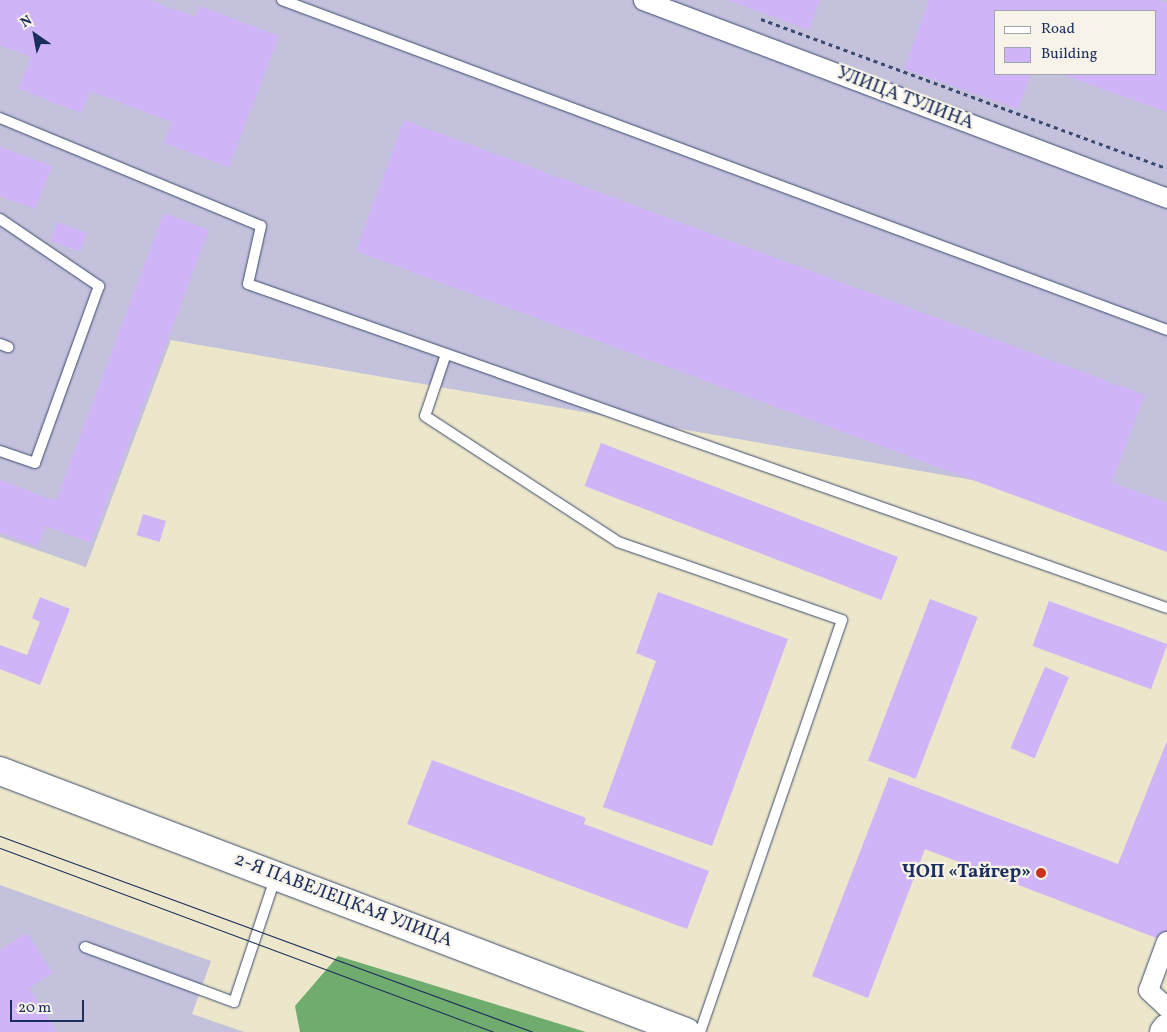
<!DOCTYPE html>
<meta charset="utf-8">
<style>
body{margin:0}
#map{position:relative;width:1167px;height:1032px;overflow:hidden;background:#ece6ca;font-family:Vollkorn,serif}
div>[style]{position:absolute}
[style*='--x']{left:calc(var(--x)*1px);top:calc(var(--y)*1px);width:calc(var(--w)*1px);rotate:calc(var(--a)*1deg)}
.industrial>*{inset:0;background:#c3c1db}
.forest>*{inset:0;background:#6fac6d}
.building>*{inset:0;background:#cfb4f8;transform-origin:0 0}
.path>*{height:3px;margin-top:-1.5px;transform-origin:0;background:repeating-linear-gradient(90deg,#3a4a6e 0 4px,transparent 0 8px)}
.roads{filter:drop-shadow(0 0 1px #3a4a6e) drop-shadow(0 0 1px #3a4a6e)}
.lane>*{height:10px;margin:-5px;padding:0 5px;transform-origin:5px;border-radius:5px;background:#fff}
.street>*{height:19px;margin:-9.5px;padding:0 9.5px;transform-origin:9.5px;border-radius:9.5px;background:#fff}
.secondary>*{height:28px;margin:-14px;padding:0 14px;transform-origin:14px;border-radius:14px;background:#fff}
.tram>*{height:1px;margin:-0.5px;padding:0 0.5px;transform-origin:0.5px;border-radius:0.5px;background:#1b2f5e}
.dots>*{width:14px;height:14px;translate:-50% -50%;box-sizing:border-box;border:2px solid #f7f3e8;border-radius:50%}
span{translate:-50% -50%;white-space:nowrap;text-align:center;line-height:1.15;-webkit-text-stroke:4.5px #f7f3e8;paint-order:stroke}
.street-label{font-size:19px;color:#1b2f5e}
.poi-label{font-size:19px;color:#1b2f5e;font-weight:700}
.right{translate:-100% -50%;text-align:right}
.legend{position:absolute;left:994px;top:10px;width:162px;height:65px;box-sizing:border-box;background:#f7f3e8;border:1px solid #9fa5b1;margin:0;padding:6px 9px;list-style:none;font-size:15px;color:#1b2f5e}
.legend li{display:flex;align-items:center;gap:10px;height:25px}
.legend b{width:25px;border:1px solid #9fa5b1}
.north{position:absolute;left:10px;top:10px;width:50px;height:50px;-webkit-text-stroke:4px #f7f3e8;paint-order:stroke;rotate:327deg;font-size:14px;font-weight:700;line-height:20px;text-align:center;color:#1b2f5e}
.north::after{content:'';display:block;margin:auto;width:18px;height:22px;background:#1b2f5e;clip-path:polygon(50% 0,100% 100%,50% 72%,0 100%)}
.scale{position:absolute;left:10px;top:1000px;width:74px;height:22px;box-sizing:border-box;border:2px solid #1b2f5e;border-top:0;padding-left:6px;font-size:15px;line-height:18px;white-space:nowrap;color:#1b2f5e;-webkit-text-stroke:4px #f7f3e8;paint-order:stroke}
</style>
<div id="map">
<div class="industrial">
<i style="clip-path:polygon(evenodd,0 0,1167px 0,1167px 514px,171px 340px,86px 567px,0 537px,0 0,996px 11px,1156px 11px,1156px 74px,996px 74px,996px 11px)"></i>
<i style="clip-path:polygon(0 885px,211px 961px,192px 1014px,244px 1032px,0 1032px)"></i>
</div>
<div class="forest">
<i style="clip-path:polygon(338px 956px,586px 1032px,587px 1032px,300px 1032px,295px 1006px)"></i>
</div>
<div class="building">
<i style="clip-path:polygon(0 0,150px 0,195px 17px,200px 6px,279px 36px,229px 167px,164px 143px,172px 122px,90px 91px,81px 113px,19px 89px,31px 57px,0 45px)"></i>
<i style="clip-path:polygon(727px 0,820px 0,809px 30px)"></i>
<i style="clip-path:polygon(929px 0,1158px 0,1167px 3px,1167px 112px,1061px 74px,1156px 74px,1156px 11px,996px 11px,996px 74px,1031px 74px,1018px 109px,904px 69px)"></i>
<i style="clip-path:polygon(404px 120px,1145px 395px,1112px 482px,1167px 503px,1167px 552px,356px 251px)"></i>
<i style="clip-path:polygon(0 147px,52px 166px,35px 209px,0 196px)"></i>
<i style="clip-path:polygon(164px 213px,209px 230px,91px 543px,46px 526px,38px 547px,0 532px,0 480px,56px 501px)"></i>
<i style="left:57px;top:222px;width:32px;height:20px;rotate:20deg"></i>
<i style="left:601px;top:443px;width:318px;height:46px;rotate:21deg"></i>
<i style="left:143px;top:514px;width:24px;height:22px;rotate:17deg"></i>
<i style="clip-path:polygon(658px 592px,788px 639px,712px 846px,603px 807px,656px 661px,636px 653px)"></i>
<i style="clip-path:polygon(40px 597px,70px 609px,40px 685px,0 669px,0 645px,27px 655px,40px 622px,32px 618px)"></i>
<i style="left:930px;top:599px;width:51px;height:173px;rotate:21deg"></i>
<i style="left:1049px;top:601px;width:126px;height:48px;rotate:20deg"></i>
<i style="left:1045px;top:667px;width:26px;height:88px;rotate:23deg"></i>
<i style="clip-path:polygon(1167px 741px,1167px 942px,925px 849px,868px 998px,812px 976px,889px 777px,1118px 864px)"></i>
<i style="clip-path:polygon(432px 760px,586px 818px,584px 824px,709px 871px,687px 929px,407px 824px)"></i>
<i style="clip-path:polygon(27px 933px,53px 973px,29px 988px,57px 1032px,0 1032px,0 950px)"></i>
</div>
<div class="path">
<i style="--x:761;--y:19;--w:432;--a:20.2"></i>
</div>
<div class="roads">
<div class="lane">
<i style="--x:282;--y:0;--w:945;--a:20.45"></i>
<i style="--x:0;--y:118;--w:282;--a:22.5"></i>
<i style="--x:261;--y:226;--w:59;--a:102.6"></i>
<i style="--x:248;--y:284;--w:974;--a:19.42"></i>
<i style="--x:0;--y:219;--w:120;--a:34.1"></i>
<i style="--x:99;--y:286;--w:188;--a:109.9"></i>
<i style="--x:35;--y:463;--w:37;--a:-161"></i>
<i style="--x:0;--y:344;--w:9;--a:21"></i>
<i style="--x:446;--y:354;--w:65;--a:108.7"></i>
<i style="--x:425;--y:416;--w:230;--a:33.1"></i>
<i style="--x:618;--y:542;--w:237;--a:19.2"></i>
<i style="--x:842;--y:620;--w:436;--a:109"></i>
<i style="--x:85;--y:947;--w:159;--a:20.3"></i>
<i style="--x:234;--y:1002;--w:133;--a:-71.6"></i>
</div>
<div class="street">
<i style="--x:643;--y:0;--w:560;--a:20.7"></i>
<i style="--x:1166;--y:941;--w:52;--a:110.2"></i>
<i style="--x:1148;--y:990;--w:26;--a:43"></i>
</div>
<div class="secondary">
<i style="--x:0;--y:771;--w:734;--a:20.83"></i>
<i style="--x:1164;--y:1032;--w:5;--a:-53"></i>
</div>
</div>
<div class="tram">
<i style="--x:0;--y:836;--w:568;--a:20.19"></i>
<i style="--x:0;--y:848;--w:527;--a:20.43"></i>
</div>
<div class="dots">
<i style="left:1041px;top:873px;background:#c8321e"></i>
</div>
<div class="street-label">
<span style="left:905px;top:99px;rotate:21deg">УЛИЦА ТУЛИНА</span>
<span style="left:343px;top:901px;rotate:21deg">2-Я ПАВЕЛЕЦКАЯ УЛИЦА</span>
</div>
<div class="poi-label">
<span class="right" style="left:1031px;top:873px">ЧОП «Тайгер»</span>
</div>
<ul class="legend">
<li><b style="height:6px;background:#fff"></b>Road</li>
<li><b style="height:14px;background:#cfb4f8"></b>Building</li>
</ul>
<div class="north">N</div>
<div class="scale">20 m</div>
</div>
